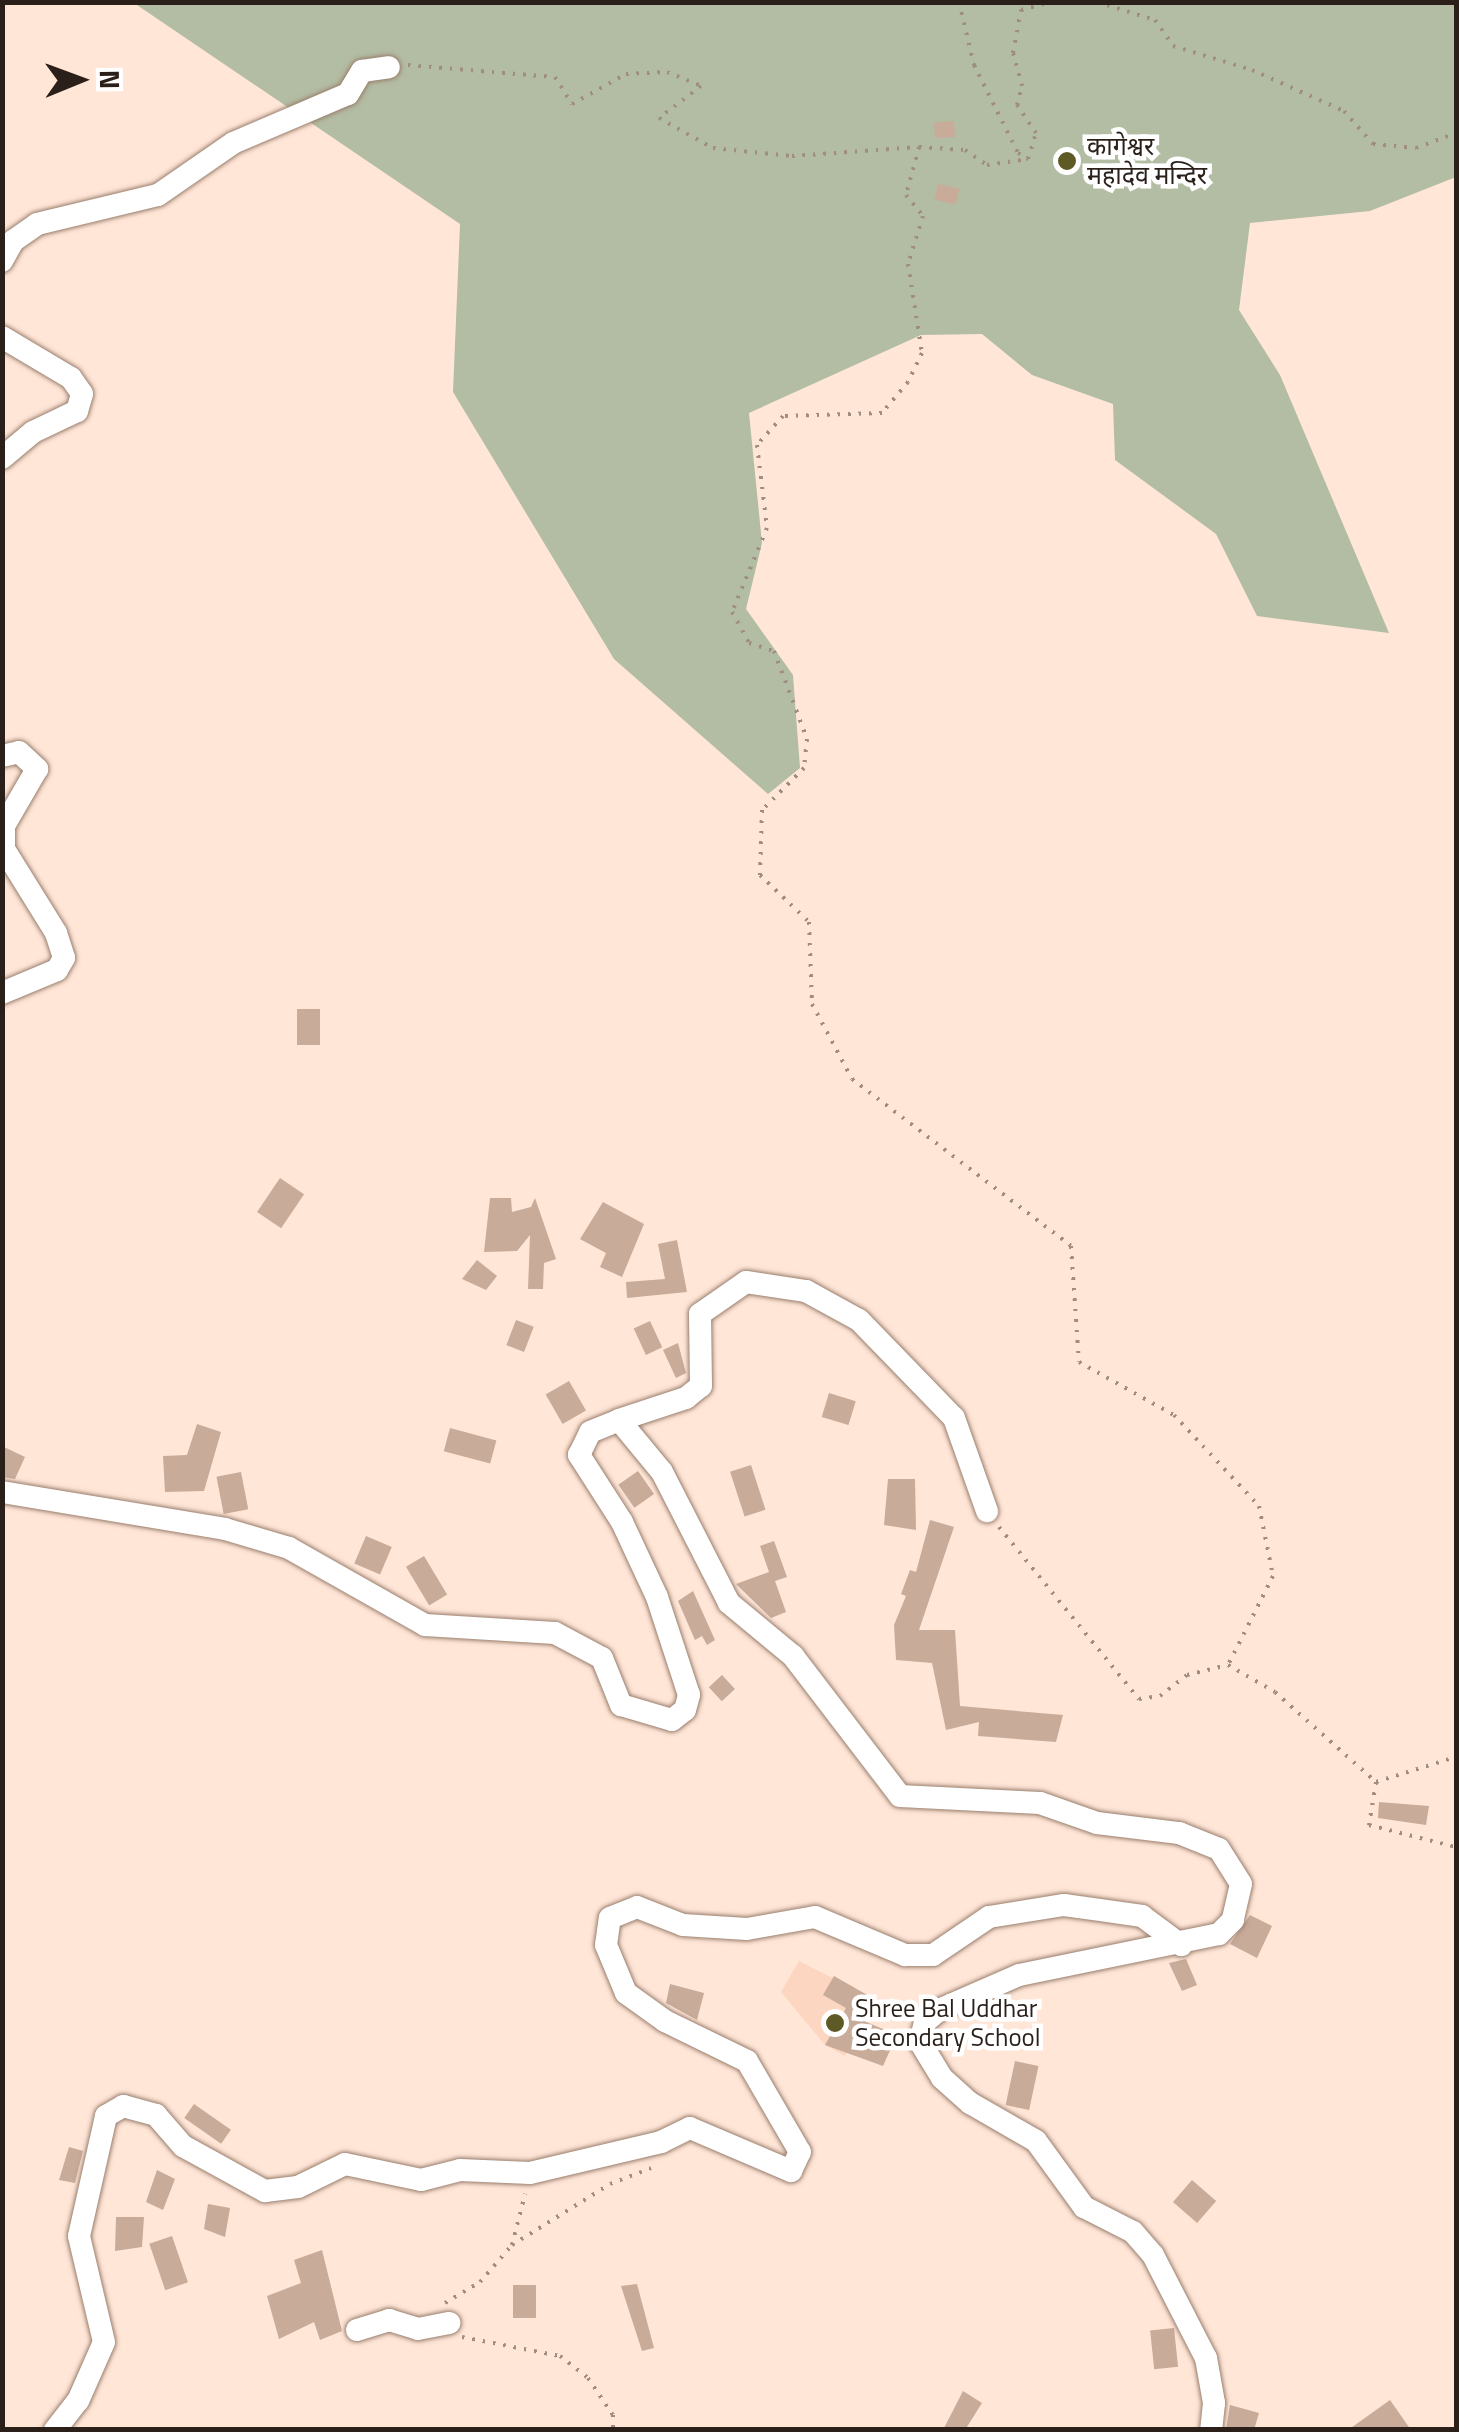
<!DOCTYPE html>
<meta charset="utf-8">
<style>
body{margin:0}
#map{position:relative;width:1459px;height:2432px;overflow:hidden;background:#ffe6d7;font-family:"Titillium Web","Noto Sans Devanagari",sans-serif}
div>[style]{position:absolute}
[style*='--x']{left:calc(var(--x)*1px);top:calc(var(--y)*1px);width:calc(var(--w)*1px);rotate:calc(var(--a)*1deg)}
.built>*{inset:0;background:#fcd6c0}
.green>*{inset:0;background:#b3bda3}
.building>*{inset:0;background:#c8ab99;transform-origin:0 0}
.path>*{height:4px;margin-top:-2px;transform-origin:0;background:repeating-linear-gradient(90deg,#a08d82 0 2.5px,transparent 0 10.5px)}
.roads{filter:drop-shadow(0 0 2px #997e6d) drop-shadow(0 0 2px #997e6d)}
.street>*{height:22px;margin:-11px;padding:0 11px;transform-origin:11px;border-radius:11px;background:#fff}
.dots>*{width:28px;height:28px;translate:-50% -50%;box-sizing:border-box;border:5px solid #fff;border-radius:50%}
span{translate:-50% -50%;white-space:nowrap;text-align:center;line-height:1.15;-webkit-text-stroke:9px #fff;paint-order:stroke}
.poi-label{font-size:25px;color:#2a1f19}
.left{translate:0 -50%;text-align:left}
.frame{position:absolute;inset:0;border:5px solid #2a1f19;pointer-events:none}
.north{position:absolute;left:30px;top:30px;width:100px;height:100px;-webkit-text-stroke:8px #fff;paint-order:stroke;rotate:89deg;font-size:28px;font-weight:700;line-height:40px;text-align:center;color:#2a1f19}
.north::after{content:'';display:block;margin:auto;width:35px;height:45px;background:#2a1f19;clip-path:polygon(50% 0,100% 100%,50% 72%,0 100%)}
</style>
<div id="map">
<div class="built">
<i style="clip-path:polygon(799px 1961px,876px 2000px,845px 2056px,825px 2045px,781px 1992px)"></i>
</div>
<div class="green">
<i style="clip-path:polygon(134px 3px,1456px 3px,1456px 177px,1370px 211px,1250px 223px,1239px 310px,1280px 375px,1389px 633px,1257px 616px,1216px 534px,1115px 460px,1113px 404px,1032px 375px,982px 334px,921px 335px,749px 413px,762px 543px,746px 609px,793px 675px,800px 768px,768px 794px,614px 659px,453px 392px,460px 224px)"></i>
</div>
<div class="building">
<i style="left:954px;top:121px;width:16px;height:20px;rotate:86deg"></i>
<i style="left:938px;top:184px;width:22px;height:16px;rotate:13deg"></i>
<i style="left:297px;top:1009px;width:23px;height:36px"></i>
<i style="left:280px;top:1178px;width:29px;height:41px;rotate:34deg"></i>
<i style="clip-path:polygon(490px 1198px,511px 1198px,512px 1212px,531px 1207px,535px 1198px,556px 1259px,544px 1263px,543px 1289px,528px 1289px,530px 1235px,517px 1251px,484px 1252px)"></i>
<i style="clip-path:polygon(603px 1202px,644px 1224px,622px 1277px,600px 1267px,606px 1253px,580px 1239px)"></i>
<i style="clip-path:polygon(677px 1240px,687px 1292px,627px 1298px,626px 1282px,665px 1279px,658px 1244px)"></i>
<i style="clip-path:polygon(477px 1260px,497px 1276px,486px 1290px,462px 1279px)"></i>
<i style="left:516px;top:1320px;width:19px;height:27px;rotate:21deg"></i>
<i style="left:650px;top:1321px;width:29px;height:18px;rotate:65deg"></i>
<i style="clip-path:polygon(678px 1343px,686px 1373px,676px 1378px,663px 1350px)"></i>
<i style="left:569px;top:1381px;width:34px;height:27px;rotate:60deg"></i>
<i style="left:829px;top:1393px;width:28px;height:25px;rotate:17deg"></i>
<i style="clip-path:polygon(197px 1424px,221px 1432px,204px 1491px,165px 1492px,163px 1456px,187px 1455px)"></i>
<i style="left:450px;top:1428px;width:48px;height:24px;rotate:15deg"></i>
<i style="clip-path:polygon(2px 1446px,25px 1457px,15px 1479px,2px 1477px)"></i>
<i style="left:751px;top:1465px;width:47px;height:22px;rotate:72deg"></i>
<i style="left:638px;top:1471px;width:28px;height:24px;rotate:55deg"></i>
<i style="left:241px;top:1472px;width:38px;height:25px;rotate:79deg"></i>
<i style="clip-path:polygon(888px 1479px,915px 1479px,916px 1530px,884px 1525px)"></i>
<i style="clip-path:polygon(930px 1520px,954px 1527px,919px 1630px,955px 1630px,960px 1706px,1063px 1715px,1056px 1742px,978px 1736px,979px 1722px,946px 1730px,932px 1663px,896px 1660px,894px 1625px,906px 1596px,901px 1594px,910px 1570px,916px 1572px)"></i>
<i style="left:366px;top:1536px;width:28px;height:30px;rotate:23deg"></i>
<i style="clip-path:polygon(774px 1541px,787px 1577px,775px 1581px,786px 1612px,771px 1618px,736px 1584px,769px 1572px,760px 1546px)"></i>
<i style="left:424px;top:1556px;width:45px;height:21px;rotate:59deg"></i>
<i style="clip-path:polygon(693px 1591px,715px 1640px,707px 1645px,702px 1636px,695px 1640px,678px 1601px)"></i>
<i style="left:722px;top:1675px;width:19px;height:18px;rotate:47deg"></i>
<i style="clip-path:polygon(1379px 1802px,1429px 1806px,1426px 1825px,1378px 1818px)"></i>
<i style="clip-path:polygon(1250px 1915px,1272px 1926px,1257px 1958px,1230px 1944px)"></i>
<i style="clip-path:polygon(1186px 1959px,1197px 1985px,1182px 1991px,1169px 1963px)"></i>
<i style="clip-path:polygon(834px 1976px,876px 2000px,864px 2021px,897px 2035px,883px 2066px,825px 2045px,846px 2008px,823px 1995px)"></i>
<i style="clip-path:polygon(670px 1984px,704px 1993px,697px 2020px,666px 2003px)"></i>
<i style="left:1015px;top:2061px;width:24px;height:45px;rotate:12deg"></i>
<i style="left:194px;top:2104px;width:45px;height:17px;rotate:35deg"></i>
<i style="clip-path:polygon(69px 2147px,83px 2151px,75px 2183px,59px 2180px)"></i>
<i style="clip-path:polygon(157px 2170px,175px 2179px,163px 2210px,146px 2202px)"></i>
<i style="left:1192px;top:2180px;width:32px;height:29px;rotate:41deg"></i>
<i style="clip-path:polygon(208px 2204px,230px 2208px,225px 2237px,204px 2229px)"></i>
<i style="clip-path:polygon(116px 2217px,144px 2217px,142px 2247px,115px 2251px)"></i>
<i style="left:172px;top:2236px;width:49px;height:24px;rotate:71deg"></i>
<i style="clip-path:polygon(322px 2250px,342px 2331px,320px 2340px,314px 2322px,279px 2339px,267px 2296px,301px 2283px,294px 2260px)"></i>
<i style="clip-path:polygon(637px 2284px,654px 2348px,642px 2351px,621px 2286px)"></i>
<i style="left:513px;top:2285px;width:23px;height:33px"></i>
<i style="left:1174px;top:2328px;width:39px;height:24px;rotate:84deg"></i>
<i style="clip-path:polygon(963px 2391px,982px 2403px,965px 2430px,943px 2430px)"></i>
<i style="clip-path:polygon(1390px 2400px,1411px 2430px,1348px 2430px)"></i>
<i style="clip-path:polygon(1230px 2405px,1259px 2413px,1254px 2430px,1226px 2430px)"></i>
</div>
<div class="path">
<i style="--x:959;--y:2;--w:65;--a:76.6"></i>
<i style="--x:974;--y:65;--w:98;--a:63.4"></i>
<i style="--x:1018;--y:153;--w:12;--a:31"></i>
<i style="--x:1028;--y:159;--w:27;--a:-73"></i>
<i style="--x:1036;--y:133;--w:34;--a:-124"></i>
<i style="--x:1017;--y:105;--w:20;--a:-75"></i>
<i style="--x:1022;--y:86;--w:34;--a:-105"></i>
<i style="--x:1013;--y:53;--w:44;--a:-79.5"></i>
<i style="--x:1021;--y:10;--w:30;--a:-15"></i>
<i style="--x:1097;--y:2;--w:61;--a:17.2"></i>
<i style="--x:1155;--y:20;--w:32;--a:55"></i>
<i style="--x:1173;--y:46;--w:83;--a:16.9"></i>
<i style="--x:1252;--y:70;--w:101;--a:24"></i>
<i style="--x:1344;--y:111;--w:44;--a:48.7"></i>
<i style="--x:1373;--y:144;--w:43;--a:5.3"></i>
<i style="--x:1416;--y:148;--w:43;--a:-20.6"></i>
<i style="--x:408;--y:65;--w:147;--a:4.7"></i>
<i style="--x:555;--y:77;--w:32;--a:58"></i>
<i style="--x:572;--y:104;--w:62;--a:-29.1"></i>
<i style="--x:626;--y:74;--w:41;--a:-2.8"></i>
<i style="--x:667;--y:72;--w:37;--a:22"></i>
<i style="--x:701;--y:86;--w:53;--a:142.7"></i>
<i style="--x:659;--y:118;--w:62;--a:29.1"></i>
<i style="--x:713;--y:148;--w:79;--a:5.8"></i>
<i style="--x:792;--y:156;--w:127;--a:-4.1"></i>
<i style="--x:919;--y:147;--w:46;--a:3.7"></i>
<i style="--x:965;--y:150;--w:27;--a:34"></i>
<i style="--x:987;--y:165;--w:41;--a:-8.3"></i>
<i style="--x:919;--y:147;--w:50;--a:105.2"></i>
<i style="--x:906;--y:195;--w:27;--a:51"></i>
<i style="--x:923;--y:216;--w:50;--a:107.4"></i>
<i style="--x:908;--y:264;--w:90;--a:81.1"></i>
<i style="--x:922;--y:353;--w:32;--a:116"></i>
<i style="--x:908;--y:382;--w:40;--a:130"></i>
<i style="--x:882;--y:413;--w:99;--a:178.3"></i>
<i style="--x:783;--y:416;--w:39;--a:132"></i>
<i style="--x:757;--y:445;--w:84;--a:83.1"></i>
<i style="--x:767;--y:528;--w:91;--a:112.6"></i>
<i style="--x:732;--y:612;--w:35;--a:61"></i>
<i style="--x:749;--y:643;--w:26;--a:18"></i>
<i style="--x:774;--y:651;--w:94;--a:69.4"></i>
<i style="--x:807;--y:739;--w:29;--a:96"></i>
<i style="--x:804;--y:768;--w:59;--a:135"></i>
<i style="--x:762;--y:810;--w:65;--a:91.8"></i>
<i style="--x:760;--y:875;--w:68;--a:43.8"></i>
<i style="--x:809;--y:922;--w:82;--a:87.9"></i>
<i style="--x:812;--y:1004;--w:85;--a:61.9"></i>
<i style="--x:852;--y:1079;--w:275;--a:37.3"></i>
<i style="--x:1071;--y:1246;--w:116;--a:86.1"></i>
<i style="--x:1079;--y:1362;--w:109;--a:29.2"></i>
<i style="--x:1174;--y:1415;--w:125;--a:47"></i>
<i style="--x:1259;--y:1506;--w:71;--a:78.7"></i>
<i style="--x:1273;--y:1576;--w:100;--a:116.8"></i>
<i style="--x:999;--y:1527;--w:222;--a:50.9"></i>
<i style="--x:1139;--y:1699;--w:21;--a:-8"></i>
<i style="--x:1160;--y:1696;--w:34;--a:-38"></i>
<i style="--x:1187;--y:1675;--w:42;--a:-13.7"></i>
<i style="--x:1228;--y:1665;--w:54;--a:29.9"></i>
<i style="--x:1275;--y:1692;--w:135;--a:41.7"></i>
<i style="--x:1376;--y:1782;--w:84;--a:-17.4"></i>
<i style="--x:1376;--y:1782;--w:44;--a:99.2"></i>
<i style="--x:1369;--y:1825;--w:90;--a:14.2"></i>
<i style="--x:512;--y:2245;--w:115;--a:-31.9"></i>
<i style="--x:610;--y:2184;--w:44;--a:-21.3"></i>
<i style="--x:445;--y:2303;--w:41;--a:-31"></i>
<i style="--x:480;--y:2282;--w:49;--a:-49.1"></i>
<i style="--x:512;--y:2245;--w:53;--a:-75.7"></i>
<i style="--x:462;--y:2337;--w:100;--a:11"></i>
<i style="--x:560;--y:2356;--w:36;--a:38"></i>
<i style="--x:588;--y:2378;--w:45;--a:56"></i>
<i style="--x:613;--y:2415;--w:15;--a:90"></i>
</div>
<div class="roads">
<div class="street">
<i style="--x:2;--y:261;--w:23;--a:-61"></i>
<i style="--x:13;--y:241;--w:29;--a:-35"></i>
<i style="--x:37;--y:224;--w:124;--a:-13.5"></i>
<i style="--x:158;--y:195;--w:91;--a:-34.7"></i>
<i style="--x:233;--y:143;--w:125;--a:-23.1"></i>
<i style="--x:348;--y:94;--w:27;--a:-59"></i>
<i style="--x:362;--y:71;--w:27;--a:-8"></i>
<i style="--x:2;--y:337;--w:80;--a:30.7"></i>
<i style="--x:71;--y:378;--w:19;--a:55"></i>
<i style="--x:82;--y:394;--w:18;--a:106"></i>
<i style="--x:77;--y:411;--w:49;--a:154.5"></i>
<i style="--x:33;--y:432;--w:40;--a:140"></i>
<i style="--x:2;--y:756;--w:17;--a:-13"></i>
<i style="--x:19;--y:752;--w:25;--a:43"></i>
<i style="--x:37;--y:769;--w:66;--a:120.1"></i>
<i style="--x:4;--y:826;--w:23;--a:90"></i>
<i style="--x:4;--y:849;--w:99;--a:58.2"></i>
<i style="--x:56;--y:933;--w:26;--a:72"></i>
<i style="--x:64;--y:958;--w:14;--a:120"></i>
<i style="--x:57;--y:970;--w:60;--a:157.3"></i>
<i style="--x:619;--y:1420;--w:71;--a:-18.2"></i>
<i style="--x:686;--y:1398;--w:19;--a:-39"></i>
<i style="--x:701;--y:1386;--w:72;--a:-90.8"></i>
<i style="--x:700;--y:1314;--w:56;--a:-34.8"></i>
<i style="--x:746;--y:1282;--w:61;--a:8.5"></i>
<i style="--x:806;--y:1291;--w:60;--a:28.7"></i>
<i style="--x:859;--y:1320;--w:136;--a:45.9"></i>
<i style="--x:954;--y:1418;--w:99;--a:70.5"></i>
<i style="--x:2;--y:1492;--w:226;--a:9.4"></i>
<i style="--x:225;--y:1529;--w:67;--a:16.5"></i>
<i style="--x:289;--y:1548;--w:156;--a:29.5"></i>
<i style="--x:425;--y:1625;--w:130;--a:3.5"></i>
<i style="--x:555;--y:1633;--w:53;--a:28"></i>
<i style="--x:602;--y:1658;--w:51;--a:68"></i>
<i style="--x:621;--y:1705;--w:53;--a:16.4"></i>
<i style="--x:672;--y:1720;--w:16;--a:-38"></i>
<i style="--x:685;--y:1710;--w:16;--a:-75"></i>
<i style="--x:689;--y:1695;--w:103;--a:-108.1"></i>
<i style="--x:657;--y:1597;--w:83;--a:-115"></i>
<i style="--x:622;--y:1522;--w:80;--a:-122.7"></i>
<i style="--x:579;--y:1455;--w:25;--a:-64"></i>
<i style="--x:590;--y:1432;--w:31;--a:-22"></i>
<i style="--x:619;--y:1420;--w:67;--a:50.4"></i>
<i style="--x:662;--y:1472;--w:147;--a:62.9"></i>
<i style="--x:729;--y:1603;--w:83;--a:39.6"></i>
<i style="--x:793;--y:1656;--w:176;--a:52.6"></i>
<i style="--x:900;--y:1796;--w:140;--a:2.9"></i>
<i style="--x:1040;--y:1803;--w:60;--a:19.3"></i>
<i style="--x:1097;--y:1823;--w:83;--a:7"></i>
<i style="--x:1179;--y:1833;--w:43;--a:21.8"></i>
<i style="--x:1219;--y:1849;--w:41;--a:57.8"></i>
<i style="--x:1241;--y:1884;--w:37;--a:103"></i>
<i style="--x:1233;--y:1920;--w:20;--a:135"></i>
<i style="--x:1219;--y:1934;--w:204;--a:168.4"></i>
<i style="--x:1019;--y:1975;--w:87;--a:156.4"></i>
<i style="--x:939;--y:2010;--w:18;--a:139"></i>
<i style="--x:925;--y:2022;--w:21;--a:104"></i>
<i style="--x:920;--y:2042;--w:42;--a:58.6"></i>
<i style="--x:942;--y:2078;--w:38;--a:42"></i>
<i style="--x:970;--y:2103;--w:76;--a:29.9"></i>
<i style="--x:1036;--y:2141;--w:82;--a:54"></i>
<i style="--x:1084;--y:2207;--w:55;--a:27"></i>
<i style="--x:1133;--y:2232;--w:30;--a:49"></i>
<i style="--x:1153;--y:2255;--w:116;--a:62.8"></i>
<i style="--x:1206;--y:2358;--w:46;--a:79.9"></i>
<i style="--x:1214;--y:2403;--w:27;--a:96"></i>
<i style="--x:357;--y:2330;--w:34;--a:-17"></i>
<i style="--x:389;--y:2320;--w:30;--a:17"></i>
<i style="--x:418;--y:2329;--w:32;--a:-11"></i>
<i style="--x:55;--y:2430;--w:37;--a:-52"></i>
<i style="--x:78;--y:2401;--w:64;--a:-66.2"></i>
<i style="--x:104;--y:2342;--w:109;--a:-103.3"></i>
<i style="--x:79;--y:2236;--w:123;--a:-77.3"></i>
<i style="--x:106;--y:2116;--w:20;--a:-30"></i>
<i style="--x:123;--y:2106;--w:34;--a:15"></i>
<i style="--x:156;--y:2115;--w:41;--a:48.9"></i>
<i style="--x:183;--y:2146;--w:94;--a:28.8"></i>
<i style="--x:265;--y:2191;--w:33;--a:-7"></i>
<i style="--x:298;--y:2187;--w:52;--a:-26.1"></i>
<i style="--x:345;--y:2164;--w:78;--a:11.9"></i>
<i style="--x:421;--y:2180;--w:40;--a:-14.4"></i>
<i style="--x:460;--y:2170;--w:70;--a:2.5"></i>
<i style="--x:530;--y:2173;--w:135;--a:-13.3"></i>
<i style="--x:661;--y:2142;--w:32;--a:-26"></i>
<i style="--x:690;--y:2128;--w:110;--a:23.1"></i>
<i style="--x:791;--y:2171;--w:21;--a:-65"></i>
<i style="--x:800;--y:2152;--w:105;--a:-120.2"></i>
<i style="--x:747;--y:2061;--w:91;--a:-154"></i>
<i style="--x:665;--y:2021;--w:48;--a:-144.3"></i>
<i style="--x:626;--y:1993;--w:52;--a:-112.6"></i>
<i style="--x:606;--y:1945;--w:27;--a:-82"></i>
<i style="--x:610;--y:1918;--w:29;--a:-22"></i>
<i style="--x:637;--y:1907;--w:49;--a:21.4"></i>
<i style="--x:683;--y:1925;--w:64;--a:3.6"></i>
<i style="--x:747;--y:1929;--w:69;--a:-10"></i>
<i style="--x:815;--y:1917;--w:98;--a:22.9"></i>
<i style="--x:905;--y:1955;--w:28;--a:0"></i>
<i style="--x:933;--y:1955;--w:68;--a:-34.2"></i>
<i style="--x:989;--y:1917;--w:76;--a:-9.1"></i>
<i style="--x:1064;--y:1905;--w:79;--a:8"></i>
<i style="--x:1142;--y:1916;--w:49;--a:36.6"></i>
</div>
</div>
<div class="dots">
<i style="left:1067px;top:161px;background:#5e5a26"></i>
<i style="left:835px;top:2023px;background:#5e5a26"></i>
</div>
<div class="poi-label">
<span class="left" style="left:1087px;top:161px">कागेश्वर<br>महादेव मन्दिर</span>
<span class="left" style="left:855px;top:2023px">Shree Bal Uddhar<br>Secondary School</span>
</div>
<div class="frame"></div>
<div class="north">N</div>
</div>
